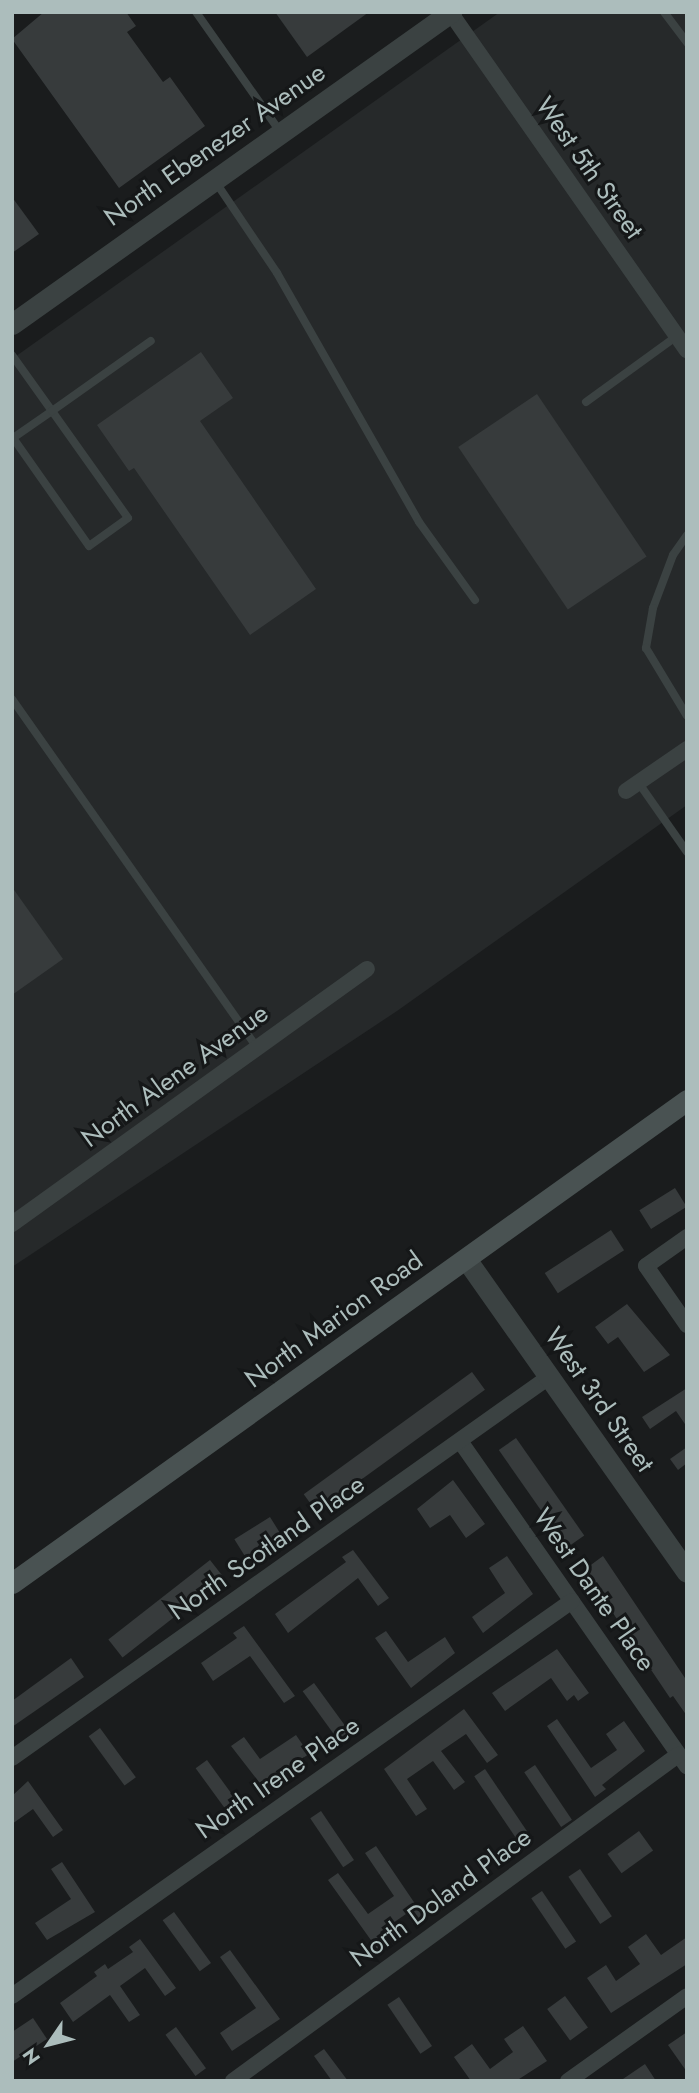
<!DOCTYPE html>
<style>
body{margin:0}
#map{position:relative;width:699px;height:2093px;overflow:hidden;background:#1a1c1d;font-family:Jost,sans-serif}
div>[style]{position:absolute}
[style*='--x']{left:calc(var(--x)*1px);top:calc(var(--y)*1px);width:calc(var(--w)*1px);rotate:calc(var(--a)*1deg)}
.built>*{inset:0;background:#26292a}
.building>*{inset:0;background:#373b3c;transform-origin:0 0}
.service>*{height:8px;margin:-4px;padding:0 4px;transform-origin:4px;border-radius:4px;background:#3b4242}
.minor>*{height:16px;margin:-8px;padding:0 8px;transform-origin:8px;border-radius:8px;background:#3b4242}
.tertiary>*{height:21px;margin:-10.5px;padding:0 10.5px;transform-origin:10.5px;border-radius:10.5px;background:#3b4242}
.secondary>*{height:21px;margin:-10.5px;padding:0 10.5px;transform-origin:10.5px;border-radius:10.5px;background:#495252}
span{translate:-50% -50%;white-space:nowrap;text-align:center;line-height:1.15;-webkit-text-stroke:6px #151718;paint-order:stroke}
.street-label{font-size:26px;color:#acbdbc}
.frame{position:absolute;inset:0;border:14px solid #acbdbc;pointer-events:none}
.north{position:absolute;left:14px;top:2009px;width:70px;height:70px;-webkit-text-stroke:5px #151718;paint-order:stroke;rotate:235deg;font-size:19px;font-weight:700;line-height:28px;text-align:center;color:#acbdbc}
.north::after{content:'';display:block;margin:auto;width:24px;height:32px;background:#acbdbc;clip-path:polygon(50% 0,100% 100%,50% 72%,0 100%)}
</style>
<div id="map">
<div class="built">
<i style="clip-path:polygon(500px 12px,687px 12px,687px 805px,397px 1011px,12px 1267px,12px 359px)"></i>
</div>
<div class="building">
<i style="clip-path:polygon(44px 12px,126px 12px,136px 26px,127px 32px,163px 82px,170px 77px,205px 126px,119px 188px,12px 39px)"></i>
<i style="clip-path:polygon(275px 12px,369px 12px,307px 57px)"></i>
<i style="clip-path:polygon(12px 197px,39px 234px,12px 253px)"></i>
<i style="clip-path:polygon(201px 352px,233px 398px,200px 421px,316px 589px,250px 635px,134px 468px,129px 471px,97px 425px)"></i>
<i style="left:537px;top:394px;width:196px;height:95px;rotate:56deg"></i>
<i style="clip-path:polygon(12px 887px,63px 959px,12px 995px)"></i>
<i style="left:675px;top:1188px;width:22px;height:42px;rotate:58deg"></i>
<i style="left:611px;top:1230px;width:24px;height:79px;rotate:57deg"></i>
<i style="clip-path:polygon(627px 1304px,670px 1355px,644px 1372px,618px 1337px,608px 1344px,595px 1327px)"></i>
<i style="left:472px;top:1372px;width:22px;height:208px;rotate:54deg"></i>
<i style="clip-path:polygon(687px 1388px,687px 1427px,676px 1411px,650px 1429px,642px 1417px)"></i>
<i style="left:516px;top:1438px;width:119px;height:21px;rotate:55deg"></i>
<i style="clip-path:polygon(687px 1447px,687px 1463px,678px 1470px,670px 1459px)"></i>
<i style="clip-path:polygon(453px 1480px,485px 1524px,466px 1538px,450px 1515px,430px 1528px,417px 1509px)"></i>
<i style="left:270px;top:1517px;width:22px;height:42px;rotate:58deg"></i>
<i style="clip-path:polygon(353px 1550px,389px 1598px,378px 1606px,358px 1578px,288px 1633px,275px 1614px,346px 1562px,342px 1557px)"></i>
<i style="clip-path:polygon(507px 1556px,533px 1594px,483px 1633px,472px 1617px,505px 1593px,489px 1568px)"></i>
<i style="clip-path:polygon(603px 1556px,687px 1681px,687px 1716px,673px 1696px,670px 1698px,584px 1570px)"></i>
<i style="left:210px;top:1560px;width:23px;height:129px;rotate:52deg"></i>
<i style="clip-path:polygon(244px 1626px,295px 1696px,284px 1703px,250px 1656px,213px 1681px,201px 1663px,237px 1638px,233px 1633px)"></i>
<i style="clip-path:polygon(386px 1631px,408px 1662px,445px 1637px,455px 1653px,411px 1688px,375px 1638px)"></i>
<i style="clip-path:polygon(557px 1649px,589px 1693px,578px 1701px,574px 1695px,567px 1701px,551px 1678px,505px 1711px,492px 1693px)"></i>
<i style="clip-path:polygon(71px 1658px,84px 1677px,12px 1727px,12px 1701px)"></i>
<i style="left:314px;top:1683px;width:60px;height:14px;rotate:54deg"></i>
<i style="clip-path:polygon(464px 1709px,498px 1755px,487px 1763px,466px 1734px,441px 1751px,465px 1782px,454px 1790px,433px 1761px,407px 1779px,427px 1809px,416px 1816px,384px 1769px)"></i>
<i style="clip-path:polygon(557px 1719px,591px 1768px,617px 1750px,606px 1734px,624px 1721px,645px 1751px,602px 1785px,606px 1789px,595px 1797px,547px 1726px)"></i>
<i style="left:100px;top:1728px;width:61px;height:14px;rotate:54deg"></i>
<i style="clip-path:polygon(296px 1735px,309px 1754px,273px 1778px,277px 1784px,266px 1791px,231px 1746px,244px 1737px,260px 1759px)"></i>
<i style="left:207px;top:1760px;width:57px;height:14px;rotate:54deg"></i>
<i style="left:535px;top:1765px;width:66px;height:13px;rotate:56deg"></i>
<i style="left:485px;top:1769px;width:86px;height:13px;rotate:56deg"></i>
<i style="clip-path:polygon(28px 1781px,63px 1830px,53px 1837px,33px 1809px,12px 1824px,12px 1796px)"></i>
<i style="left:321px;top:1811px;width:59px;height:13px;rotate:56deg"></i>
<i style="left:639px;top:1831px;width:24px;height:39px;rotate:54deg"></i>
<i style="clip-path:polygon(376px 1846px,424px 1917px,413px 1924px,406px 1914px,380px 1932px,388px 1943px,378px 1950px,328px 1880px,338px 1873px,368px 1914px,394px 1896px,365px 1853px)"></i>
<i style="clip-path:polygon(62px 1862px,95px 1912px,47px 1940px,35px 1923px,71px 1899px,51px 1869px)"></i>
<i style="left:580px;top:1869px;width:57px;height:14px;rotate:56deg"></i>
<i style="left:542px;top:1891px;width:61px;height:13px;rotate:56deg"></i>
<i style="left:174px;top:1912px;width:63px;height:14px;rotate:54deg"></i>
<i style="clip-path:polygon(646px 1934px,661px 1955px,687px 1937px,687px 1964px,611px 2013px,587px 1978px,606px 1965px,616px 1981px,640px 1964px,628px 1947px)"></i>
<i style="clip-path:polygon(140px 1939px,176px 1988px,165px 1996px,145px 1968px,120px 1986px,140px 2015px,129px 2022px,110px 1995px,73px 2022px,60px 2003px,97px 1976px,94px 1972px,105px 1964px,108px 1969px,133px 1952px,129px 1947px)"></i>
<i style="clip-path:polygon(230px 1950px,280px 2019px,232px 2051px,220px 2033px,256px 2008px,220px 1957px)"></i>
<i style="left:565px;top:1996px;width:39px;height:22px;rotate:54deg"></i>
<i style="left:399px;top:1997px;width:59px;height:14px;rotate:56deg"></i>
<i style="clip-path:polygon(33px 2018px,47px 2039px,12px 2062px,12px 2032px)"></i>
<i style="clip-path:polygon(523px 2026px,547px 2061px,516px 2081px,471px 2081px,454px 2057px,472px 2044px,490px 2069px,513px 2052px,504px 2039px)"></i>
<i style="left:176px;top:2027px;width:51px;height:13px;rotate:54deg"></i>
<i style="clip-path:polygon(687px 2032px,687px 2072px,668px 2045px)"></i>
<i style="clip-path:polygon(324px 2049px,348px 2081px,332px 2081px,314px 2056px)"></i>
<i style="clip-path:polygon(645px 2064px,656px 2081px,620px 2081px)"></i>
</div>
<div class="service">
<i style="--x:196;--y:12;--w:148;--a:54.9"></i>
<i style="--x:664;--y:12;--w:39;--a:53"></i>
<i style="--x:215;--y:181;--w:111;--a:56"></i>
<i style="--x:277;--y:273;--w:287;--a:60.3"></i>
<i style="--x:419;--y:522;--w:96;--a:54.3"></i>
<i style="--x:12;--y:355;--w:69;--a:54.5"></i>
<i style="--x:52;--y:411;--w:131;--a:54.6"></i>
<i style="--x:128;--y:518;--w:48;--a:144.3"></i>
<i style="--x:89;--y:546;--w:132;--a:-125.1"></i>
<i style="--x:13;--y:438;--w:47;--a:-34.7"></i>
<i style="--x:52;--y:411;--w:121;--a:-35.3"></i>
<i style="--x:586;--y:402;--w:112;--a:-36"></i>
<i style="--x:687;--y:535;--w:24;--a:125"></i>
<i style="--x:673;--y:555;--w:57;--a:110.7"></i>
<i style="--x:653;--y:608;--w:41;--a:99.9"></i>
<i style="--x:646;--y:648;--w:79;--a:58.9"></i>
<i style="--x:12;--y:699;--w:426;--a:54.9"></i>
<i style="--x:638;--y:782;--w:85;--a:55"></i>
</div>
<div class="minor">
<i style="--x:450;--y:12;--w:413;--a:55"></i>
<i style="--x:626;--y:791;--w:74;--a:-34.5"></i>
<i style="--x:12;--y:1224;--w:437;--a:-35.7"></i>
<i style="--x:687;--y:1237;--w:50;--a:144.7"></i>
<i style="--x:646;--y:1266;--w:72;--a:55.2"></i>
<i style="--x:460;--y:1441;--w:397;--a:55.1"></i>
<i style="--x:12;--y:1758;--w:658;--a:-35.36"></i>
<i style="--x:12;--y:1996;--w:685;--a:-35.2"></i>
<i style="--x:233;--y:2081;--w:552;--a:-36.23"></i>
<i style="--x:568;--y:2081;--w:146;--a:-35.5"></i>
</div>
<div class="tertiary">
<i style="--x:12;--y:324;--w:539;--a:-35.4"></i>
<i style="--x:466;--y:1259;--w:383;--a:54.8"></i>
</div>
<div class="secondary">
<i style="--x:12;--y:1583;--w:830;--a:-35.59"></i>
</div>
<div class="street-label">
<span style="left:215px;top:145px;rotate:-35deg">North Ebenezer Avenue</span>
<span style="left:589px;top:168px;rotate:55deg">West 5th Street</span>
<span style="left:175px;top:1076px;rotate:-36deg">North Alene Avenue</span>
<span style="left:334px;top:1320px;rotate:-36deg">North Marion Road</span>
<span style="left:599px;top:1400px;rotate:55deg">West 3rd Street</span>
<span style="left:267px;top:1548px;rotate:-35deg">North Scotland Place</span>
<span style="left:594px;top:1590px;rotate:55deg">West Dante Place</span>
<span style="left:278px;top:1778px;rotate:-35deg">North Irene Place</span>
<span style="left:441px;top:1898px;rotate:-36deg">North Doland Place</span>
</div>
<div class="frame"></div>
<div class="north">N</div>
</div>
